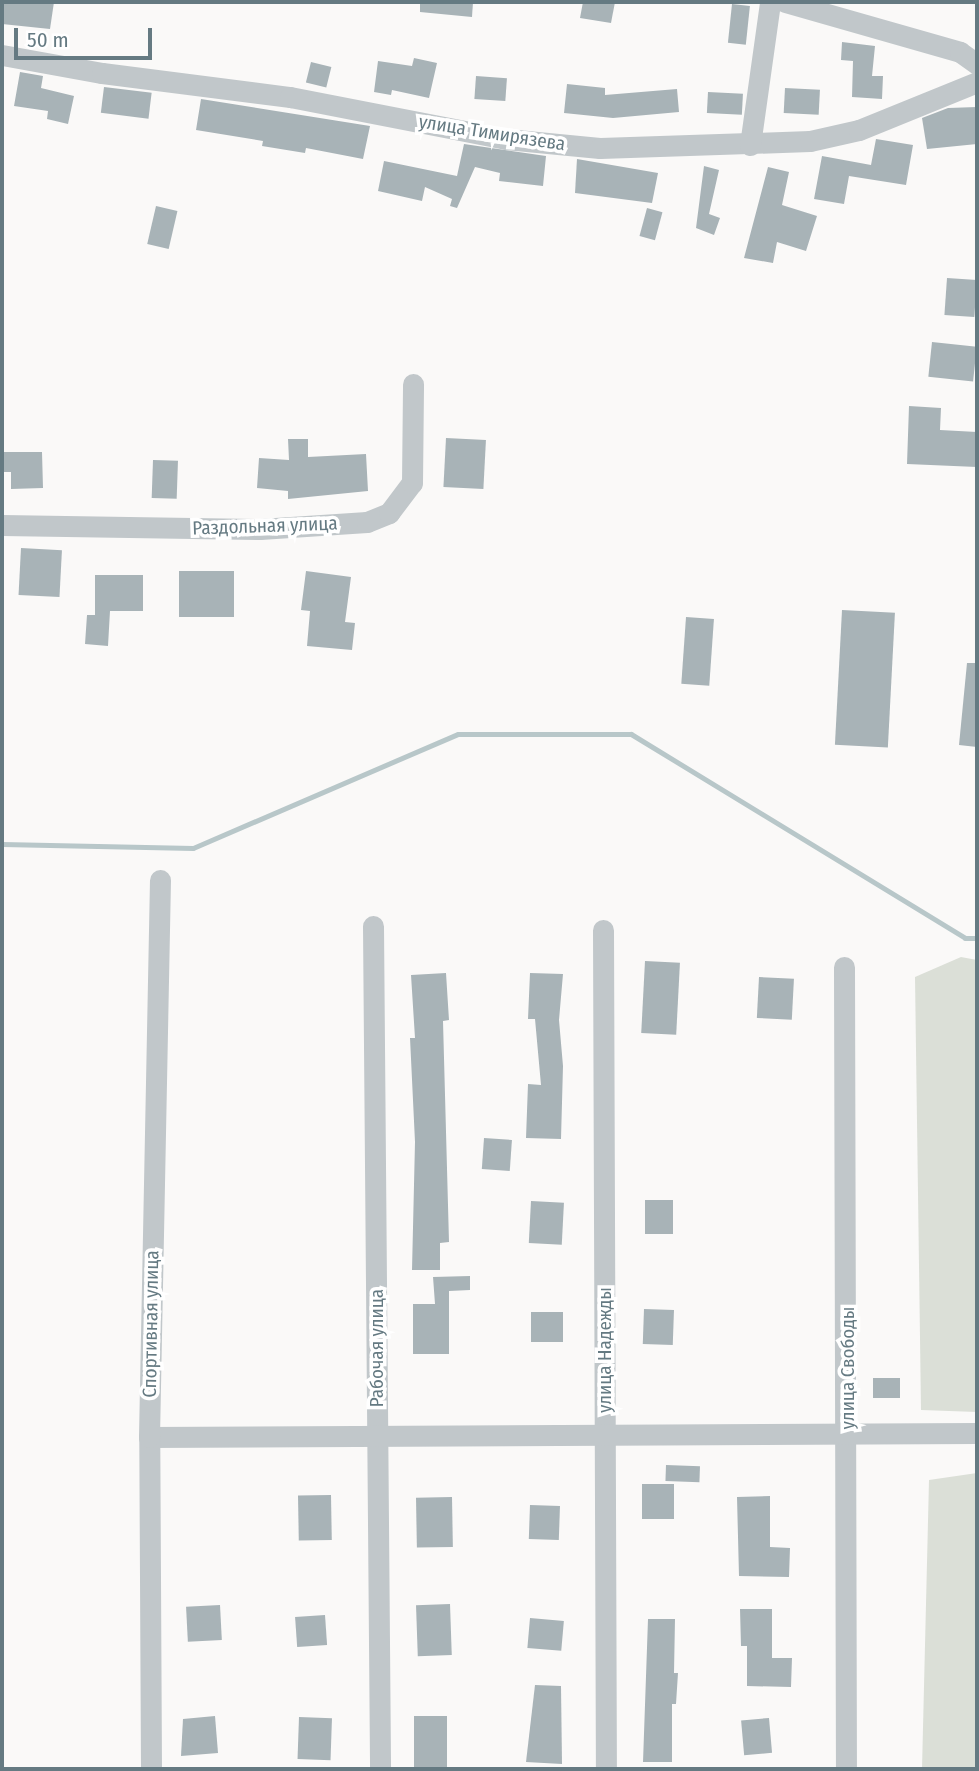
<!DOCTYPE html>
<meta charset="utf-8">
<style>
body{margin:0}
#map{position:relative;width:979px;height:1771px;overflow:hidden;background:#faf9f8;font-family:"Fira Sans Condensed",sans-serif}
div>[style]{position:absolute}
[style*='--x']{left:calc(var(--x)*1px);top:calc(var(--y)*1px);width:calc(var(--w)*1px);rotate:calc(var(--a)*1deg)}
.green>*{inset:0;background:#dbdfd7}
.stream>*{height:5px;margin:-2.5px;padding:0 2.5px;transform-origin:2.5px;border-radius:2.5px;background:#b8c7c9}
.building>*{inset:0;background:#a8b3b7;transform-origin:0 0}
.minor>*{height:21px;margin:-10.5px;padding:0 10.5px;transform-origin:10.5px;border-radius:10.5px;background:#c1c7ca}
span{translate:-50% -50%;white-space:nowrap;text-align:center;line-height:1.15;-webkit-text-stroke:7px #fff;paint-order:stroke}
.street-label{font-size:19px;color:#657a82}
.frame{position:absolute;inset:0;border:4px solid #657a82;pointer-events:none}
.scale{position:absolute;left:14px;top:28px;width:138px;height:32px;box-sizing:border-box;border:4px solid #657a82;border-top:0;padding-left:9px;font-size:21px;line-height:24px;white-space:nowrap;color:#657a82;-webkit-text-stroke:5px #fff;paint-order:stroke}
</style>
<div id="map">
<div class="green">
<i style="clip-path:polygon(961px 957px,977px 960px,977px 1412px,921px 1410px,915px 977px)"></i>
<i style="clip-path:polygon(977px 1473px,977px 1769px,922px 1769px,929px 1480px)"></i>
</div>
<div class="stream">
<i style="--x:2;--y:844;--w:191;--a:1.2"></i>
<i style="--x:193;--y:848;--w:288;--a:-23.3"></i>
<i style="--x:458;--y:734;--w:173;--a:0"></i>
<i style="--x:631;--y:734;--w:391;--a:31.4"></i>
<i style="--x:965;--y:938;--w:12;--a:0"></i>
</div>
<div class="building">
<i style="clip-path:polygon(2px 2px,54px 2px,50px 29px,2px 24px)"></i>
<i style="clip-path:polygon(420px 2px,473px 2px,472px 17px,420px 12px)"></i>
<i style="clip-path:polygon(583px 2px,615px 2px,611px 23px,580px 18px)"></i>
<i style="left:732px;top:4px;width:18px;height:39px;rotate:6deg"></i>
<i style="clip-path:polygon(842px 42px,875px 46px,872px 76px,883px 76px,882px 99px,852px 97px,853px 61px,841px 60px)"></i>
<i style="clip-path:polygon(414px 58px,437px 63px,429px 98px,392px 90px,391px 95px,374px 92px,378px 61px,412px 66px)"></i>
<i style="left:311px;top:62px;width:21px;height:21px;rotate:14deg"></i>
<i style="clip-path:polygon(20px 72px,43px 76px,41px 88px,74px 96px,68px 124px,47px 119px,48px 111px,14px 106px)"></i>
<i style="left:476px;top:76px;width:31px;height:23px;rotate:4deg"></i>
<i style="clip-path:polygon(567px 84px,605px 88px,605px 95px,677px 89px,679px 112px,613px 118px,564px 113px)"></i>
<i style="left:104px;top:87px;width:48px;height:26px;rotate:7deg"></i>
<i style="left:785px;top:88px;width:35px;height:25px;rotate:3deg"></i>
<i style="left:708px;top:92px;width:35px;height:21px;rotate:3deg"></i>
<i style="clip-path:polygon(201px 99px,370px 126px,363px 159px,306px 148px,305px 153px,262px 146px,263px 141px,196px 130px)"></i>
<i style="clip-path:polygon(977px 107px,977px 144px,927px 149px,922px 118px,948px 108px)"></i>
<i style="clip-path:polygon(876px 139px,913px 145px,906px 185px,849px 176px,844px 204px,814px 199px,822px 156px,871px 165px)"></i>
<i style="clip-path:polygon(464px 144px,546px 156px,543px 186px,499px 181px,500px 173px,475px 167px,457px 208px,450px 206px,452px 199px,425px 187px,422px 201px,378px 191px,384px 161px,457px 176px)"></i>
<i style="clip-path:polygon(577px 159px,658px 173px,652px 203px,575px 193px)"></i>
<i style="clip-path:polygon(704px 166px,719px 170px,709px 214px,720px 218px,714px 235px,696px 228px)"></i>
<i style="clip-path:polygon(768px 167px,789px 172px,782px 205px,817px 216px,806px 251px,777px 242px,773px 263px,744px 258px)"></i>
<i style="left:156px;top:206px;width:22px;height:39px;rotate:13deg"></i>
<i style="left:647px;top:208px;width:16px;height:29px;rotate:15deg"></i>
<i style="left:947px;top:278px;width:30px;height:37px;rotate:4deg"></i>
<i style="left:932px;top:342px;width:45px;height:35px;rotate:6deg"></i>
<i style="clip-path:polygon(909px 406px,941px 408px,940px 430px,977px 432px,977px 467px,907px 464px)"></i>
<i style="left:446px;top:438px;width:40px;height:49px;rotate:3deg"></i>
<i style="clip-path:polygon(288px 439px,308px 439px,308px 457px,366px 454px,368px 491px,288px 499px,288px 491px,257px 488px,259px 458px,289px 460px)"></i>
<i style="clip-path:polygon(2px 452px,42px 452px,43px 488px,11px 489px,11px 472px,2px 472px)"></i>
<i style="left:153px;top:460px;width:25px;height:38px;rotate:2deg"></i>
<i style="left:21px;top:548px;width:41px;height:47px;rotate:3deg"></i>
<i style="left:179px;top:571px;width:55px;height:46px"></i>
<i style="clip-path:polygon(306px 571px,351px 577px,345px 622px,355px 623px,352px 650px,307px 646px,310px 611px,301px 610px)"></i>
<i style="clip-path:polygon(95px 575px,143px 575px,143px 611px,110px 611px,108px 646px,85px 644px,87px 615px,95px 615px)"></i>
<i style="left:842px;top:610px;width:53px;height:135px;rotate:3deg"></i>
<i style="left:686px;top:617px;width:28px;height:67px;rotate:4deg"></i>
<i style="clip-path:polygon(967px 663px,977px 663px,977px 747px,959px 745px)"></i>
<i style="left:645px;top:961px;width:35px;height:72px;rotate:3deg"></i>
<i style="clip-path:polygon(446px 973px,449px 1020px,443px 1021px,449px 1242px,440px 1243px,440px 1270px,412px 1270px,415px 1142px,410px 1038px,415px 1038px,411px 975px)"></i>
<i style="clip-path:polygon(530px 973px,563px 974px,559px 1020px,563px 1066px,561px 1139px,526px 1138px,528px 1084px,541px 1085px,535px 1019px,528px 1019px)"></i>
<i style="left:759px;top:977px;width:35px;height:41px;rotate:3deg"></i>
<i style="left:484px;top:1138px;width:28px;height:31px;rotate:4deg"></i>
<i style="left:645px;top:1200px;width:28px;height:34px"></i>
<i style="left:531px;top:1201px;width:33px;height:42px;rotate:3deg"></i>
<i style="clip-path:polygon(470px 1276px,470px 1290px,449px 1291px,449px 1354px,413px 1354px,413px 1304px,435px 1304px,433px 1277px)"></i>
<i style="left:644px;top:1309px;width:30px;height:35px;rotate:2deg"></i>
<i style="left:531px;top:1312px;width:32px;height:30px"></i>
<i style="left:873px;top:1378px;width:27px;height:20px"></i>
<i style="left:666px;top:1465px;width:34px;height:16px;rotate:2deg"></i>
<i style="left:642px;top:1484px;width:32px;height:35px"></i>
<i style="left:331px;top:1495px;width:45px;height:33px;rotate:89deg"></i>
<i style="clip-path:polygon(770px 1496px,770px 1547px,790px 1548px,789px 1577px,739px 1576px,737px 1497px)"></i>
<i style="left:452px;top:1497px;width:50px;height:36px;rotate:89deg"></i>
<i style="left:530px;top:1505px;width:30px;height:34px;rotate:2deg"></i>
<i style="left:450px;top:1604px;width:51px;height:34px;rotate:88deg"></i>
<i style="left:220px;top:1605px;width:35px;height:34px;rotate:87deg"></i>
<i style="clip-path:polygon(740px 1609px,772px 1609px,772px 1658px,792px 1658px,791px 1687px,747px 1686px,747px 1646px,741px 1646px)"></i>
<i style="left:325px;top:1615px;width:30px;height:30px;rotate:86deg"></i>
<i style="left:530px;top:1618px;width:34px;height:30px;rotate:5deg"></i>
<i style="clip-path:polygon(648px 1619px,675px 1619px,674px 1673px,678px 1673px,676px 1704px,672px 1704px,672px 1762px,643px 1762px)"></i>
<i style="clip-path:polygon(535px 1685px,561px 1686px,562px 1764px,526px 1762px)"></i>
<i style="clip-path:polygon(215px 1716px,218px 1753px,181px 1756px,183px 1719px)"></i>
<i style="left:414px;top:1716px;width:33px;height:52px"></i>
<i style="left:299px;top:1717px;width:33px;height:42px;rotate:2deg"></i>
<i style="left:769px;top:1718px;width:35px;height:28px;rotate:85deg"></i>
</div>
<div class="minor">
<i style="--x:785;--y:2;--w:182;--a:15.9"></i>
<i style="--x:960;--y:52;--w:21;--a:35"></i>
<i style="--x:2;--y:55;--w:102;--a:10.2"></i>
<i style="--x:102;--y:73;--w:190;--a:7.3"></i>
<i style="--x:290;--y:97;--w:220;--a:11"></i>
<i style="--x:506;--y:139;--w:94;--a:5.5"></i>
<i style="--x:600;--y:148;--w:210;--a:-1.9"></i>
<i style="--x:810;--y:141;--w:50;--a:-12.7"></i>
<i style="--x:859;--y:130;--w:127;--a:-22.1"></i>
<i style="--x:750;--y:145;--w:144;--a:-82"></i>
<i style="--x:2;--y:525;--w:258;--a:0.9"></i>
<i style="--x:260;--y:529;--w:107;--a:-3.7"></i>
<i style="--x:367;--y:522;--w:24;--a:-22"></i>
<i style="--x:389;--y:513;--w:38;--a:-53"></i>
<i style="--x:412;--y:483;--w:99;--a:-89.4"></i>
<i style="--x:373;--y:926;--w:843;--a:89.52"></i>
<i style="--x:603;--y:930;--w:839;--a:89.8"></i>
<i style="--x:844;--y:967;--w:802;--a:89.86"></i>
<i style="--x:149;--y:1437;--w:828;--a:-0.28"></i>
<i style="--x:151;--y:1769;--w:332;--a:-90.3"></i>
<i style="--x:149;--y:1437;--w:557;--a:-88.87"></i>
</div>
<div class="street-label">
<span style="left:492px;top:133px;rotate:9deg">улица Тимирязева</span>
<span style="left:265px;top:526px;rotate:-2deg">Раздольная улица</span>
<span style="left:151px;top:1324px;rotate:-89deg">Спортивная улица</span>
<span style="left:377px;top:1348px;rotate:-90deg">Рабочая улица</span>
<span style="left:605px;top:1350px;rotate:-90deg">улица Надежды</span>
<span style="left:848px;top:1368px;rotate:-90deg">улица Свободы</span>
</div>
<div class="frame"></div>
<div class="scale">50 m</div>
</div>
